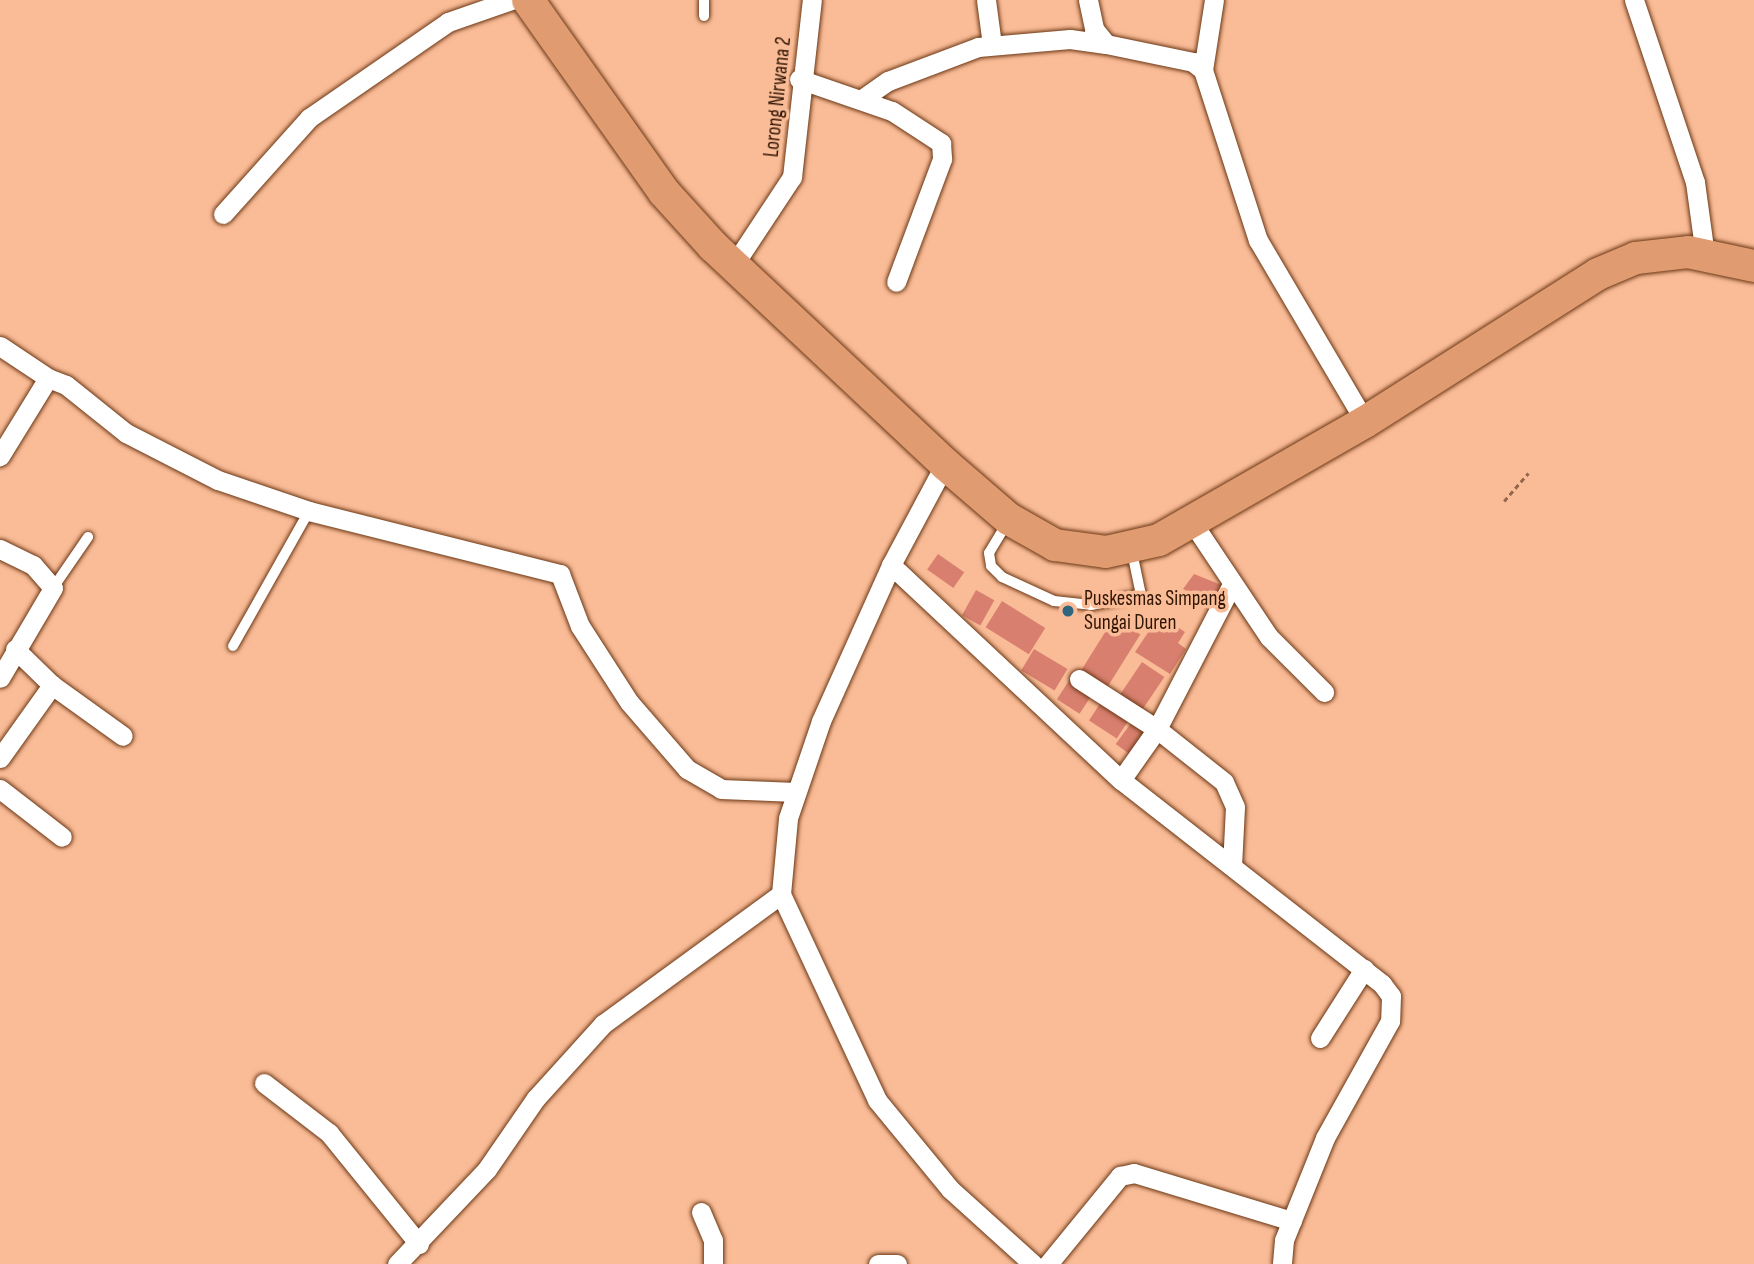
<!DOCTYPE html>
<style>
body{margin:0}
#map{position:relative;width:1754px;height:1264px;overflow:hidden;background:#fabc97;font-family:"Sofia Sans Condensed",sans-serif}
div>[style]{position:absolute}
[style*='--x']{left:calc(var(--x)*1px);top:calc(var(--y)*1px);width:calc(var(--w)*1px);rotate:calc(var(--a)*1deg)}
.building>*{inset:0;background:#d87f6f;transform-origin:0 0}
.path>*{height:2.5px;margin-top:-1.25px;transform-origin:0;background:repeating-linear-gradient(90deg,#92664b 0 5px,transparent 0 8.5px)}
.roads{filter:drop-shadow(0 0 2px #6b3714) drop-shadow(0 0 2px #6b3714)}
.service>*{height:10px;margin:-5px;padding:0 5px;transform-origin:5px;border-radius:5px;background:#fff}
.minor>*{height:19px;margin:-9.5px;padding:0 9.5px;transform-origin:9.5px;border-radius:9.5px;background:#fff}
.trunk>*{height:32px;margin:-16px;padding:0 16px;transform-origin:16px;border-radius:16px;background:#e09b70}
.dots>*{width:19px;height:19px;translate:-50% -50%;box-sizing:border-box;border:4px solid #fabc97;border-radius:50%}
span{translate:-50% -50%;white-space:nowrap;text-align:center;line-height:1.15;-webkit-text-stroke:7px #fabc97;paint-order:stroke}
.street-label{font-size:21px;color:#311503}
.poi-label{font-size:21px;color:#311503}
.left{translate:0 -50%;text-align:left}
</style>
<div id="map">
<div class="building">
<i style="left:938px;top:554px;width:32px;height:19px;rotate:35deg"></i>
<i style="clip-path:polygon(1194px 574px,1224px 586px,1213px 612px,1184px 600px,1187px 591px,1183px 589px)"></i>
<i style="left:976px;top:590px;width:21px;height:29px;rotate:29deg"></i>
<i style="left:1002px;top:601px;width:51px;height:31px;rotate:32deg"></i>
<i style="left:1114px;top:618px;width:31px;height:65px;rotate:32deg"></i>
<i style="clip-path:polygon(1171px 623px,1185px 632px,1178px 643px,1186px 649px,1170px 674px,1135px 652px,1153px 625px,1165px 633px)"></i>
<i style="left:1034px;top:649px;width:39px;height:25px;rotate:31deg"></i>
<i style="left:1142px;top:662px;width:27px;height:41px;rotate:34deg"></i>
<i style="left:1070px;top:679px;width:27px;height:24px;rotate:33deg"></i>
<i style="left:1101px;top:702px;width:33px;height:22px;rotate:33deg"></i>
<i style="left:1134px;top:719px;width:22px;height:31px;rotate:36deg"></i>
</div>
<div class="path">
<i style="--x:1504;--y:501;--w:37;--a:-49"></i>
</div>
<div class="roads">
<div class="service">
<i style="--x:704;--y:0;--w:16;--a:90"></i>
<i style="--x:1007;--y:523;--w:35;--a:121"></i>
<i style="--x:989;--y:553;--w:13;--a:81"></i>
<i style="--x:991;--y:566;--w:16;--a:45"></i>
<i style="--x:1002;--y:577;--w:57;--a:24.8"></i>
<i style="--x:1054;--y:601;--w:37;--a:6"></i>
<i style="--x:1091;--y:605;--w:51;--a:-11.3"></i>
<i style="--x:1141;--y:595;--w:44;--a:-101.8"></i>
<i style="--x:53;--y:588;--w:62;--a:-55.5"></i>
<i style="--x:233;--y:646;--w:155;--a:-60.6"></i>
</div>
<div class="minor">
<i style="--x:986;--y:0;--w:45;--a:82.4"></i>
<i style="--x:1088;--y:0;--w:30;--a:78"></i>
<i style="--x:1094;--y:29;--w:19;--a:51"></i>
<i style="--x:1106;--y:44;--w:89;--a:11.7"></i>
<i style="--x:1193;--y:62;--w:13;--a:39"></i>
<i style="--x:1203;--y:70;--w:179;--a:72.1"></i>
<i style="--x:1258;--y:240;--w:211;--a:59.5"></i>
<i style="--x:1634;--y:0;--w:192;--a:71.5"></i>
<i style="--x:1695;--y:182;--w:74;--a:82.2"></i>
<i style="--x:1203;--y:70;--w:71;--a:-81.1"></i>
<i style="--x:799;--y:79;--w:98;--a:19"></i>
<i style="--x:892;--y:111;--w:59;--a:33.1"></i>
<i style="--x:941;--y:143;--w:16;--a:86"></i>
<i style="--x:942;--y:159;--w:131;--a:110.5"></i>
<i style="--x:862;--y:99;--w:32;--a:-35"></i>
<i style="--x:888;--y:81;--w:96;--a:-20.7"></i>
<i style="--x:978;--y:47;--w:92;--a:-5"></i>
<i style="--x:1070;--y:39;--w:36;--a:8"></i>
<i style="--x:223;--y:214;--w:129;--a:-48.1"></i>
<i style="--x:309;--y:118;--w:169;--a:-34.6"></i>
<i style="--x:448;--y:22;--w:67;--a:-19.2"></i>
<i style="--x:733;--y:266;--w:107;--a:-56.5"></i>
<i style="--x:792;--y:177;--w:178;--a:-83.6"></i>
<i style="--x:0;--y:346;--w:58;--a:33.7"></i>
<i style="--x:48;--y:378;--w:92;--a:121.6"></i>
<i style="--x:48;--y:378;--w:19;--a:21"></i>
<i style="--x:66;--y:385;--w:77;--a:38.7"></i>
<i style="--x:126;--y:433;--w:103;--a:27.1"></i>
<i style="--x:218;--y:480;--w:96;--a:18.8"></i>
<i style="--x:309;--y:511;--w:259;--a:14.1"></i>
<i style="--x:560;--y:574;--w:56;--a:69"></i>
<i style="--x:580;--y:626;--w:90;--a:57.2"></i>
<i style="--x:629;--y:702;--w:89;--a:49.1"></i>
<i style="--x:687;--y:769;--w:39;--a:30"></i>
<i style="--x:721;--y:789;--w:75;--a:2.3"></i>
<i style="--x:1192;--y:522;--w:138;--a:56.2"></i>
<i style="--x:1269;--y:637;--w:78;--a:45"></i>
<i style="--x:0;--y:549;--w:37;--a:26"></i>
<i style="--x:33;--y:565;--w:30;--a:49"></i>
<i style="--x:53;--y:588;--w:104;--a:120.5"></i>
<i style="--x:891;--y:565;--w:315;--a:43.1"></i>
<i style="--x:1121;--y:780;--w:331;--a:38"></i>
<i style="--x:1382;--y:984;--w:15;--a:53"></i>
<i style="--x:1391;--y:996;--w:25;--a:92"></i>
<i style="--x:1390;--y:1021;--w:134;--a:119.1"></i>
<i style="--x:1325;--y:1138;--w:110;--a:111.9"></i>
<i style="--x:1284;--y:1240;--w:24;--a:95"></i>
<i style="--x:15;--y:649;--w:52;--a:44.2"></i>
<i style="--x:52;--y:685;--w:87;--a:35.7"></i>
<i style="--x:1079;--y:679;--w:93;--a:32.7"></i>
<i style="--x:1157;--y:729;--w:85;--a:38.3"></i>
<i style="--x:1224;--y:782;--w:27;--a:66"></i>
<i style="--x:1235;--y:807;--w:59;--a:92.9"></i>
<i style="--x:0;--y:758;--w:90;--a:-54.5"></i>
<i style="--x:1121;--y:780;--w:62;--a:-54.8"></i>
<i style="--x:1157;--y:729;--w:161;--a:-62.6"></i>
<i style="--x:0;--y:789;--w:78;--a:37.7"></i>
<i style="--x:781;--y:894;--w:227;--a:65"></i>
<i style="--x:877;--y:1100;--w:115;--a:50.6"></i>
<i style="--x:950;--y:1189;--w:112;--a:42.1"></i>
<i style="--x:1320;--y:1038;--w:82;--a:-57.5"></i>
<i style="--x:264;--y:1083;--w:82;--a:37.6"></i>
<i style="--x:329;--y:1133;--w:143;--a:51"></i>
<i style="--x:701;--y:1212;--w:30;--a:67"></i>
<i style="--x:713;--y:1240;--w:24;--a:90"></i>
<i style="--x:397;--y:1264;--w:131;--a:-46.5"></i>
<i style="--x:487;--y:1169;--w:86;--a:-55.4"></i>
<i style="--x:536;--y:1098;--w:100;--a:-47.8"></i>
<i style="--x:603;--y:1024;--w:220;--a:-36.1"></i>
<i style="--x:781;--y:894;--w:76;--a:-84.7"></i>
<i style="--x:788;--y:818;--w:102;--a:-71.2"></i>
<i style="--x:821;--y:721;--w:171;--a:-65.8"></i>
<i style="--x:891;--y:565;--w:115;--a:-61.9"></i>
<i style="--x:878;--y:1264;--w:19;--a:0"></i>
<i style="--x:1048;--y:1264;--w:114;--a:-50.7"></i>
<i style="--x:1120;--y:1176;--w:14;--a:-12"></i>
<i style="--x:1134;--y:1173;--w:165;--a:16.9"></i>
</div>
<div class="trunk">
<i style="--x:528;--y:0;--w:235;--a:54.7"></i>
<i style="--x:664;--y:192;--w:73;--a:47.8"></i>
<i style="--x:713;--y:246;--w:318;--a:43.2"></i>
<i style="--x:945;--y:464;--w:84;--a:40.7"></i>
<i style="--x:1009;--y:519;--w:53;--a:29.5"></i>
<i style="--x:1055;--y:545;--w:51;--a:7.8"></i>
<i style="--x:1106;--y:552;--w:54;--a:-12.8"></i>
<i style="--x:1159;--y:540;--w:237;--a:-29.8"></i>
<i style="--x:1365;--y:422;--w:276;--a:-32.4"></i>
<i style="--x:1598;--y:274;--w:41;--a:-22.8"></i>
<i style="--x:1636;--y:258;--w:52;--a:-6.6"></i>
<i style="--x:1688;--y:252;--w:67;--a:12"></i>
</div>
</div>
<div class="dots">
<i style="left:1068px;top:611px;background:#2e6680"></i>
</div>
<div class="street-label">
<span style="left:778px;top:97px;rotate:-84deg">Lorong Nirwana 2</span>
</div>
<div class="poi-label">
<span class="left" style="left:1084px;top:611px">Puskesmas Simpang<br>Sungai Duren</span>
</div>
</div>
